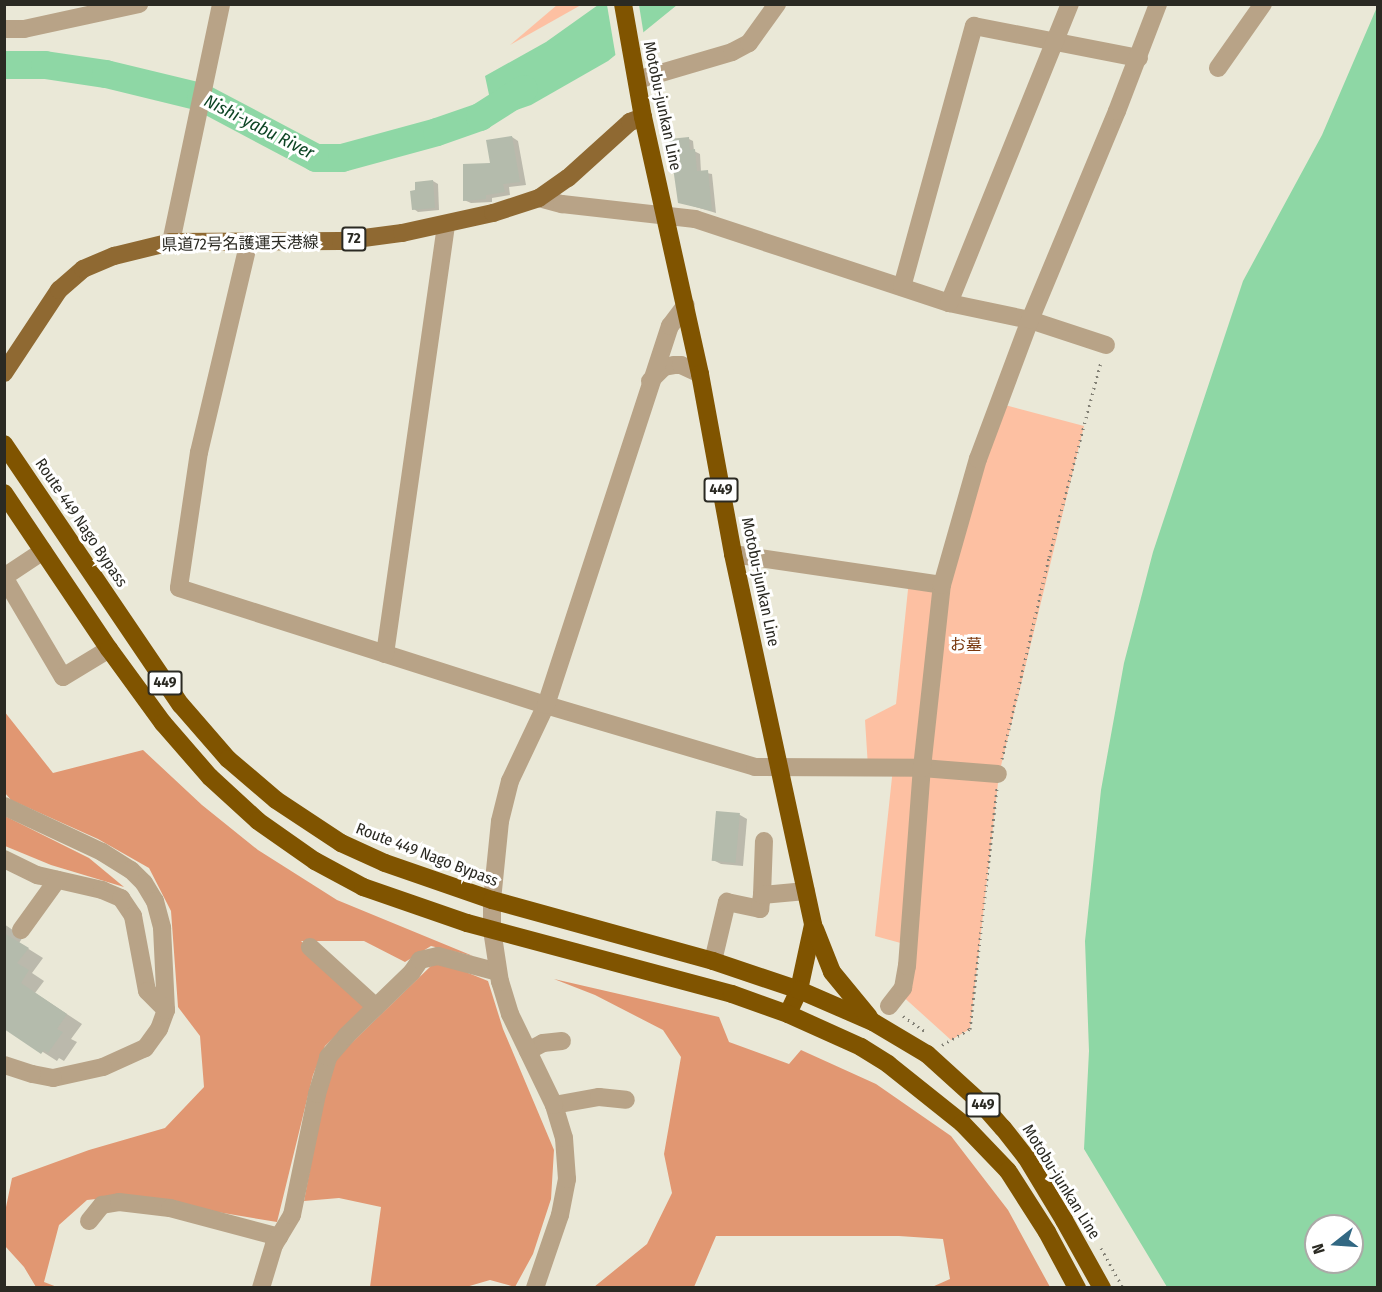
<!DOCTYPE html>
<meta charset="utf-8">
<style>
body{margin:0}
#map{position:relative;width:1382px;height:1292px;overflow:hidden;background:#eae8d7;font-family:"Fira Sans Condensed","Noto Sans JP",sans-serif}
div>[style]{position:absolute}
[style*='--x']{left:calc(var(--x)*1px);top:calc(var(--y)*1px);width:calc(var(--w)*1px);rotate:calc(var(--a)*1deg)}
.green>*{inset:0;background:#fdc0a2}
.forest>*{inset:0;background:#e19772}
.water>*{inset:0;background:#8ed7a5}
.pier>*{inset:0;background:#eae8d7}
.shadow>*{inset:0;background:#0003}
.river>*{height:28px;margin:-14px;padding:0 14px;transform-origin:14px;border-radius:14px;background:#8ed7a5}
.building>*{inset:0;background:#b4bbac;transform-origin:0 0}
.path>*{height:3px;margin-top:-1.5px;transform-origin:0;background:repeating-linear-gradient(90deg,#828075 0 1.5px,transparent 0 6px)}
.minor>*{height:18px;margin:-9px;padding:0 9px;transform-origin:9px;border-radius:9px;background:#b8a387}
.major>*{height:18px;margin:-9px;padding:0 9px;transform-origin:9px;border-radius:9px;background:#8f6932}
.highway>*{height:18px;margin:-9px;padding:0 9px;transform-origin:9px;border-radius:9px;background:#805400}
span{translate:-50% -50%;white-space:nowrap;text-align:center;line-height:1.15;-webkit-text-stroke:6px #fff;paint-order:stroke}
.shield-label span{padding:2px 4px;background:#fff;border:2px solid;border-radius:4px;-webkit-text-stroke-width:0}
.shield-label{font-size:15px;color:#2b2a23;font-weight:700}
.street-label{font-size:16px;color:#2b2a23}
.park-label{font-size:16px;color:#79370d}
.water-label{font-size:18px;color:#0d4525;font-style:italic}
.frame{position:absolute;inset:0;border:6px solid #2b2a23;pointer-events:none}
.north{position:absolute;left:1304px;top:1214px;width:60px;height:60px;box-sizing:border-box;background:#fff;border:2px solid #aaaaa7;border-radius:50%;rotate:253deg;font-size:16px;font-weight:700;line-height:24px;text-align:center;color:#2b2a23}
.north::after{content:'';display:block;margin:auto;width:21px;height:27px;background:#326883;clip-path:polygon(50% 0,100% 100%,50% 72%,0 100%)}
</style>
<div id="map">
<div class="green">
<i style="clip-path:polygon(557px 5px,581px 5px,510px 45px)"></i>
<i style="clip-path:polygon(1005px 405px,1084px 426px,999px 774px,970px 1029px,951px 1040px,899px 993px,908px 945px,875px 936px,893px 768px,868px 767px,865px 720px,896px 704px,909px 580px,942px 585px)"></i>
</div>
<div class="forest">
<i style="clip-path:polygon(4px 711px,53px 773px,143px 750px,202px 805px,258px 850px,337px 900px,473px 956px,431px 946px,405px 962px,364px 941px,301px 941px,366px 1007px,325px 1046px,313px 1075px,277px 1222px,122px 1196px,87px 1200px,59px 1225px,44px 1282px,57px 1287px,36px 1287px,24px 1267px,5px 1246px,5px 1212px,12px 1178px,89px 1150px,165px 1128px,204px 1087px,200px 1036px,178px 1007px,171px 911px,149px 868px,98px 839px,11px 800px,5px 793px)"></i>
<i style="clip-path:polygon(5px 816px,89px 858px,124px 887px,51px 865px,5px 846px)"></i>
<i style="clip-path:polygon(446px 964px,488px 981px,503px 1029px,554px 1150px,551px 1199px,533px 1254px,515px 1287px,490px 1280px,466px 1287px,370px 1287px,381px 1207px,339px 1198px,304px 1201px,325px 1089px,337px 1057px,432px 965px)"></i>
<i style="clip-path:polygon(554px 979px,719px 1017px,729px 1042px,789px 1064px,801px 1050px,876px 1084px,951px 1136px,1008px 1210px,1050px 1287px,932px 1287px,950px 1279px,943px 1239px,899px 1236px,716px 1236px,694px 1287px,594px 1287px,647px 1244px,672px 1193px,664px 1154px,681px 1057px,663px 1030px,595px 995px)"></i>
</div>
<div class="water">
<i style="clip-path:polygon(598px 5px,677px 5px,608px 61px,531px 105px,494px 118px,485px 76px,546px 42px)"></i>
<i style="clip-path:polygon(evenodd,1377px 7px,1377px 1287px,1167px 1287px,1084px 1149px,1089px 1051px,1085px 941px,1101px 790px,1124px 663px,1153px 552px,1243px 281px,1322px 135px,1377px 7px,1316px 1226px,1352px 1226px,1352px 1262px,1316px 1262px,1316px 1226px)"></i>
</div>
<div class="pier">
<i style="clip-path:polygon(607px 5px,639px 5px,644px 36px,616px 58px)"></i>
</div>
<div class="shadow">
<i style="clip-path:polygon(512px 137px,518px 141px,526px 185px,509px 187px,510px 195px,492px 198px,492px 202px,471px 203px,464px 200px)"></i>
<i style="clip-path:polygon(689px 139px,693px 141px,694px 151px,700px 154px,701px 172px,712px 174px,716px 213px,679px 202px)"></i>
<i style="clip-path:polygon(433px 181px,438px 184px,439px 210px,418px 212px,414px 209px)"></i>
<i style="clip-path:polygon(717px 813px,740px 815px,747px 819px,743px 866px,721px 864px,713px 860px)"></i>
<i style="clip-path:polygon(4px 924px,23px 937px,19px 943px,43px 958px,32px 973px,44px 981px,35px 993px,82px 1024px,71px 1039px,77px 1042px,64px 1061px,59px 1058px,57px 1061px,4px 1027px)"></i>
</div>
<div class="river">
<i style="--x:4;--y:65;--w:41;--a:0"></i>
<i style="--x:45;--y:65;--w:62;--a:8.4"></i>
<i style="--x:106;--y:74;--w:98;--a:13.6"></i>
<i style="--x:201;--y:97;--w:130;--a:27.9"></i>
<i style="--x:316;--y:158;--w:26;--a:0"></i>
<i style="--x:342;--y:158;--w:98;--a:-15.3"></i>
<i style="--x:437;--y:132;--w:46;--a:-19.2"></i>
<i style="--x:480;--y:117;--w:52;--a:-32.5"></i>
</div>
<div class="building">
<i style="clip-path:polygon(512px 136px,520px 182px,503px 184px,505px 192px,486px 195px,486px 199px,463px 201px,463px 164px,490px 163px,486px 140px)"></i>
<i style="clip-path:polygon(689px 137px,690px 150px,695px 149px,697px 171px,708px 170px,712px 211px,678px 203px,669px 139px)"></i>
<i style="clip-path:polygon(433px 180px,435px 208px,412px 210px,410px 191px,415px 190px,415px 182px)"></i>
<i style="left:716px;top:811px;width:24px;height:50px;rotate:5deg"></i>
<i style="clip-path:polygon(4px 933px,29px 948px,17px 963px,29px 970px,21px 983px,67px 1014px,57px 1029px,63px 1032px,48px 1053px,44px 1050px,41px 1054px,4px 1029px)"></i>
</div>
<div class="path">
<i style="--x:1002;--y:759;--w:207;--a:-76.9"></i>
<i style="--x:1049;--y:557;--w:203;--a:-75.1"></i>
<i style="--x:903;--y:1016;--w:29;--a:35"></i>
<i style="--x:942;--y:1045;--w:32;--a:-30"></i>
<i style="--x:970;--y:1029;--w:242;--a:-83.6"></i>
<i style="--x:1057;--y:1173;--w:39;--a:59"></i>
<i style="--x:1101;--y:1248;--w:46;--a:61.2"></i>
</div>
<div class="minor">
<i style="--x:4;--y:29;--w:20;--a:0"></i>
<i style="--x:24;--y:29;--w:118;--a:-12.3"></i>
<i style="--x:1218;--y:68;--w:78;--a:-54.9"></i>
<i style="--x:637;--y:80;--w:99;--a:-16.4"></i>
<i style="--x:732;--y:52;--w:19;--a:-28"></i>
<i style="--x:749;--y:43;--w:48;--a:-54.3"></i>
<i style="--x:539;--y:198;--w:24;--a:15"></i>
<i style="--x:562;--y:204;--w:134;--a:6.4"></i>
<i style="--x:695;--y:219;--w:268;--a:18.3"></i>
<i style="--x:949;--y:303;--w:83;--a:11.9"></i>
<i style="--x:1030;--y:320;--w:80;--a:18.2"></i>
<i style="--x:249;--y:241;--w:217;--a:103.3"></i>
<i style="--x:199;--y:452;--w:137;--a:98.4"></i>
<i style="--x:179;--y:588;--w:385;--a:17.7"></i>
<i style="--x:546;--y:705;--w:218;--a:16.5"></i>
<i style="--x:755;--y:767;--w:167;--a:0.3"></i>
<i style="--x:922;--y:768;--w:76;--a:4.5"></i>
<i style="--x:171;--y:242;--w:243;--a:-78.1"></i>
<i style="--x:902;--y:287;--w:271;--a:-74.6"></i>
<i style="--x:974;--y:26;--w:168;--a:11"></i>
<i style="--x:949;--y:303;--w:323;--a:-68"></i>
<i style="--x:650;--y:381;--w:20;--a:-45"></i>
<i style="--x:664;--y:367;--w:10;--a:-11"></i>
<i style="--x:674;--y:365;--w:7;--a:0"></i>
<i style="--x:681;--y:365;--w:21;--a:25"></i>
<i style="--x:733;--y:554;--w:211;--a:8.4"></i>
<i style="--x:4;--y:577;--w:116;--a:59.5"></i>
<i style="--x:63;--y:677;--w:54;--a:-31.3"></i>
<i style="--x:4;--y:577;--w:47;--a:-33.7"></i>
<i style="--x:385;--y:654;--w:434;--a:-81.9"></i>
<i style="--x:4;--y:806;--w:108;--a:25.1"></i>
<i style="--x:102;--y:852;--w:34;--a:32"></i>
<i style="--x:131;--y:870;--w:18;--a:45"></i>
<i style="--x:144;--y:883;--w:21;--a:59"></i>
<i style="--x:155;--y:901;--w:28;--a:75"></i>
<i style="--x:162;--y:928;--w:82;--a:87.2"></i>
<i style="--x:166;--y:1010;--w:20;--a:110"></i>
<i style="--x:159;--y:1029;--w:24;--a:126"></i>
<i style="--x:145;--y:1048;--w:46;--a:155.7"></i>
<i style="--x:103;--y:1067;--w:51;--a:167.6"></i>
<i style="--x:53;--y:1078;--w:21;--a:-169"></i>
<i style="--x:32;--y:1074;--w:29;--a:-162"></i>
<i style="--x:4;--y:859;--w:37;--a:26"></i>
<i style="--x:37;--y:875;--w:67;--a:13"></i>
<i style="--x:102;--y:890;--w:21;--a:23"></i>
<i style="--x:121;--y:898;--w:22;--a:56"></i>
<i style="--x:133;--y:916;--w:76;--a:79.4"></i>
<i style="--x:147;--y:991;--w:27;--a:45"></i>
<i style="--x:762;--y:895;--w:54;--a:-87.9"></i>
<i style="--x:21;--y:930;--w:62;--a:-54.2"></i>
<i style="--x:310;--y:947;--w:89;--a:42.3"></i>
<i style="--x:713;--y:961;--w:61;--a:-76.7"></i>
<i style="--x:727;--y:902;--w:34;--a:12"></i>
<i style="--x:760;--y:909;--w:14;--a:-82"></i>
<i style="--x:762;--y:895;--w:44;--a:-5.2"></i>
<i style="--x:889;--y:1006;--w:23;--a:-52"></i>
<i style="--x:903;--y:988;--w:22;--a:-80"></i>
<i style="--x:907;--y:966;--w:199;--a:-85.7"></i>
<i style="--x:922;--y:768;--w:184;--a:-83.8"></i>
<i style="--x:942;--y:585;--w:131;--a:-74.1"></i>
<i style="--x:978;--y:459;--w:148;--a:-69.5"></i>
<i style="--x:1030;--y:320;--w:226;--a:-67.4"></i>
<i style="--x:1117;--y:111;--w:115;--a:-69"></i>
<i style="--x:528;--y:1051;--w:17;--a:-28"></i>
<i style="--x:543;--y:1043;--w:19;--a:-6"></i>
<i style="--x:554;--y:1105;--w:46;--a:-10.1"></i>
<i style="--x:599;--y:1097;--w:27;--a:6"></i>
<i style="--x:89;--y:1221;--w:21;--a:-51"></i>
<i style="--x:102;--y:1205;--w:17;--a:-10"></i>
<i style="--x:119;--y:1202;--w:51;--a:6.7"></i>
<i style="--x:170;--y:1208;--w:113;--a:14.9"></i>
<i style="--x:261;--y:1288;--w:45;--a:-73.2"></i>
<i style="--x:274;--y:1245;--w:35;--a:-59"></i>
<i style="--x:292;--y:1215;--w:124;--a:-78.3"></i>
<i style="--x:317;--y:1094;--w:39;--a:-73"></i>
<i style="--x:328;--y:1057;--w:28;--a:-49"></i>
<i style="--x:346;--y:1036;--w:92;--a:-44.1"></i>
<i style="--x:412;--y:972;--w:14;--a:-56"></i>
<i style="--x:420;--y:960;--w:18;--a:-13"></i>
<i style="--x:438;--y:956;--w:62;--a:14.9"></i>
<i style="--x:535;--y:1288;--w:77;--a:-71.1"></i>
<i style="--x:560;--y:1215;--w:37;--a:-79"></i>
<i style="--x:567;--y:1179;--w:41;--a:-94.2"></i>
<i style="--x:564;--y:1138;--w:34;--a:-107"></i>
<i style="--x:554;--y:1105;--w:101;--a:-115.8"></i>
<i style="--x:510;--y:1014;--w:34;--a:-107"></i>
<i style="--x:500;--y:982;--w:53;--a:-98.7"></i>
<i style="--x:492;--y:930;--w:30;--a:-90"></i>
<i style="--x:492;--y:900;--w:79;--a:-84.2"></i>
<i style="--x:500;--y:821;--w:41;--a:-76"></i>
<i style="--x:510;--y:781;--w:84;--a:-64.7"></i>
<i style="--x:546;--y:705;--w:399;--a:-71.9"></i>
<i style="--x:670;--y:326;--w:26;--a:-53"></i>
</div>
<div class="major">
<i style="--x:4;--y:373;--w:100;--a:-56.5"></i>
<i style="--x:59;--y:290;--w:32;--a:-41"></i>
<i style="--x:83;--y:269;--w:34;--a:-23"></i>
<i style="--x:114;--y:256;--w:59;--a:-13.8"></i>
<i style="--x:171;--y:242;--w:170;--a:-0.3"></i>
<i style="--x:341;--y:241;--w:62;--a:-7.5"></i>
<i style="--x:402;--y:233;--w:93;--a:-12.4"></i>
<i style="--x:493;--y:213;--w:48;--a:-18.1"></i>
<i style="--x:539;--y:198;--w:35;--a:-35"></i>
<i style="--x:568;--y:178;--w:84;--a:-42.1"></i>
<i style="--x:630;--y:122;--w:14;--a:-21"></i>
</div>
<div class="highway">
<i style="--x:623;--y:4;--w:115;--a:80"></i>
<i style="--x:643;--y:117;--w:263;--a:77.5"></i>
<i style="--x:700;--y:374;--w:183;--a:79.6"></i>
<i style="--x:733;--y:554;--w:380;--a:77.8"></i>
<i style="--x:813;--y:925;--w:66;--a:102.2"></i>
<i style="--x:799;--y:990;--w:26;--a:115"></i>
<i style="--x:4;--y:444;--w:315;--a:55.9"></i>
<i style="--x:181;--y:705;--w:72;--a:49"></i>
<i style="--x:228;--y:759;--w:63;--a:40.5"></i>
<i style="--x:276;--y:800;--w:78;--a:33.5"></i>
<i style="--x:341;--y:843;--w:48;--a:24.4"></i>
<i style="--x:385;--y:863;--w:113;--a:19.1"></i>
<i style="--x:492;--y:900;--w:229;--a:15.4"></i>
<i style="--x:713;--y:961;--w:91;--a:18.6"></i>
<i style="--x:799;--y:990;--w:81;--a:23.4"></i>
<i style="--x:873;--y:1022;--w:63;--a:30.7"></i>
<i style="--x:927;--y:1054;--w:72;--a:42.2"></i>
<i style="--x:980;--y:1102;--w:35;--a:49"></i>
<i style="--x:1003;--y:1128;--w:37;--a:52"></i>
<i style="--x:1026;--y:1157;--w:74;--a:58.9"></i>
<i style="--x:1064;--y:1220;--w:78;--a:60.8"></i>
<i style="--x:4;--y:493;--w:188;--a:56.1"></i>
<i style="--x:109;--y:649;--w:92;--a:53.9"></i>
<i style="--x:163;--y:723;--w:72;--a:49"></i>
<i style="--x:210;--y:777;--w:65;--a:42.5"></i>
<i style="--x:258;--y:821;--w:70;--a:35.1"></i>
<i style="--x:315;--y:861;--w:55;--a:28.4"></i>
<i style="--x:363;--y:887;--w:110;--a:19.1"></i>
<i style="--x:467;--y:923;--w:274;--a:15"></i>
<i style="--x:732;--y:994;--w:59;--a:19.7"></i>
<i style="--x:788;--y:1014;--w:80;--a:24.3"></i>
<i style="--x:861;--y:1047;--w:32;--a:32"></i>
<i style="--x:888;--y:1064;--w:95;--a:38.6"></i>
<i style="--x:962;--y:1123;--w:66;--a:46.2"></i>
<i style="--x:1008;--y:1171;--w:72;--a:57.4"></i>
<i style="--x:1047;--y:1232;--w:64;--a:61.8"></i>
<i style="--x:815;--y:929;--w:46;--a:68.4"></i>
<i style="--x:832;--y:972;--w:58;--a:50.6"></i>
</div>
<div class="shield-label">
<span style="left:354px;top:239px">72</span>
<span style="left:721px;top:490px">449</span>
<span style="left:165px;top:683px">449</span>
<span style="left:983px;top:1105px">449</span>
</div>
<div class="street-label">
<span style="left:662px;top:106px;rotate:78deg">Motobu-junkan Line</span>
<span style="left:240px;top:244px;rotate:-1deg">県道72号名護運天港線</span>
<span style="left:81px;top:523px;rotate:56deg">Route 449 Nago Bypass</span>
<span style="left:760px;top:582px;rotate:78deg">Motobu-junkan Line</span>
<span style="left:427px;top:855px;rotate:21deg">Route 449 Nago Bypass</span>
<span style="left:1061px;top:1182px;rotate:58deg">Motobu-junkan Line</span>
</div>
<div class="park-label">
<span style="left:966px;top:645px">お墓</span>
</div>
<div class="water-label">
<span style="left:259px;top:127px;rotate:27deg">Nishi-yabu River</span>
</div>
<div class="frame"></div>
<div class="north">N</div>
</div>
